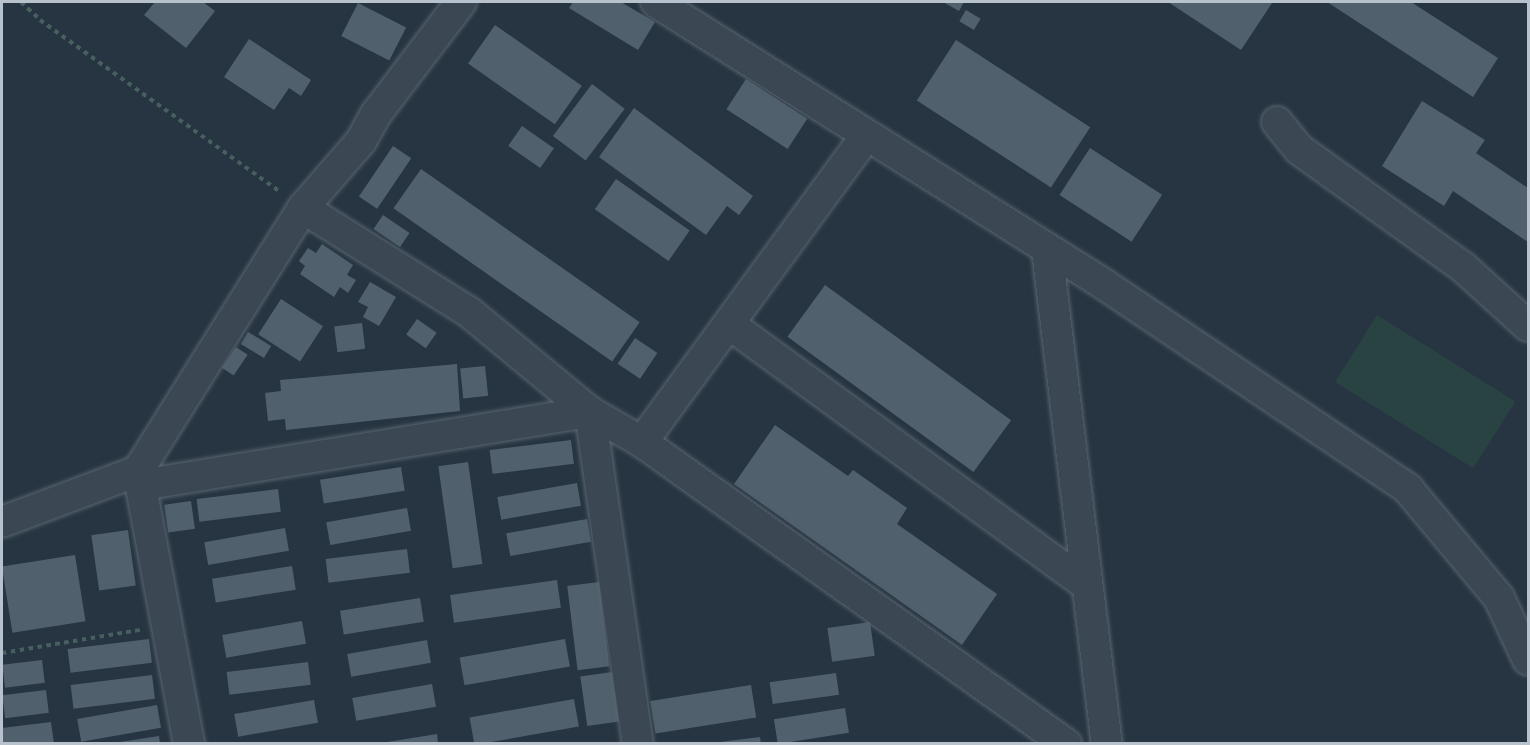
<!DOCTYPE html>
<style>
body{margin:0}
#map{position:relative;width:1530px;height:745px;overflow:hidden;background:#273542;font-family:Quicksand,sans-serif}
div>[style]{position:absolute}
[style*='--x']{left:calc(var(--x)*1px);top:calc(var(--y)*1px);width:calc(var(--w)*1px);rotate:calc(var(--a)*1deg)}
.green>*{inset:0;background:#294343;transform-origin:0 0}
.building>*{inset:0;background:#50606d;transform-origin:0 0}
.path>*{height:4px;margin-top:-2px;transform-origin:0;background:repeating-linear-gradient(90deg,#475f5f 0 4.5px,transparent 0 9px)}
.roads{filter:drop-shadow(0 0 2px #59656f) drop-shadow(0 0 2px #59656f)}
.minor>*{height:30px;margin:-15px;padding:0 15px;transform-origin:15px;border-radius:15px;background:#3b4752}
span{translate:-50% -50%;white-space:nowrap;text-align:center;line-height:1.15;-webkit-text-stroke:4.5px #202c37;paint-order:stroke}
.frame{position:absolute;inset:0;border:3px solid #b8c2cc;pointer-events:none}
</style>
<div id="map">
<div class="green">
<i style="left:1377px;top:315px;width:163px;height:79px;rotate:32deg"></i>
</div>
<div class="building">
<i style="clip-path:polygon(155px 2px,203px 2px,215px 11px,186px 48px,144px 15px)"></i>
<i style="clip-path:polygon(573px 2px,621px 2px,655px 22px,638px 50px,569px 8px)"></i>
<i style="clip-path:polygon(943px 2px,964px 2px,959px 11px)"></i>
<i style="clip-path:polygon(1168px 2px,1270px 2px,1272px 3px,1241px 50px)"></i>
<i style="clip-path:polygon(1327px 2px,1411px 2px,1498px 58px,1473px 97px)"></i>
<i style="left:358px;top:3px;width:54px;height:37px;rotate:27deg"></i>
<i style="left:966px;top:10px;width:17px;height:13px;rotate:31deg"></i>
<i style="left:495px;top:25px;width:106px;height:47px;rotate:35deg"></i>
<i style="clip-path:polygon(249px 39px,311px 80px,301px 96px,289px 88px,274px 110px,224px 77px)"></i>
<i style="left:956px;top:40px;width:160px;height:72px;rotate:33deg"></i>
<i style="left:746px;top:79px;width:73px;height:36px;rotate:33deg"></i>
<i style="left:592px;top:84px;width:41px;height:65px;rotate:37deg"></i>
<i style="clip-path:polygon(1422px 101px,1485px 140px,1476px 153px,1528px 188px,1528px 242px,1453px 191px,1444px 206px,1382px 166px)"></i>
<i style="clip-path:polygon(634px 108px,753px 196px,739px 215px,727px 206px,706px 235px,599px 157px)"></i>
<i style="left:522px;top:126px;width:39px;height:24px;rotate:35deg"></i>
<i style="left:393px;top:146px;width:22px;height:61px;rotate:34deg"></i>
<i style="left:1090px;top:148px;width:86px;height:56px;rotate:33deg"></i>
<i style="left:421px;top:169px;width:267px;height:48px;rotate:35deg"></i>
<i style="left:616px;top:179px;width:90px;height:37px;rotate:35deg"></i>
<i style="left:383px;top:215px;width:32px;height:17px;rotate:34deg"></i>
<i style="clip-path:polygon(322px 244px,353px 265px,347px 275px,356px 280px,348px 293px,340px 287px,334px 297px,300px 274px,305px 266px,299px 261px,308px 248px,316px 253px)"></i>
<i style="clip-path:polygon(370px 282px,396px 297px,379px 326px,363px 317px,368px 307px,358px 302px)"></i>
<i style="left:825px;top:285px;width:230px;height:64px;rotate:36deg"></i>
<i style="left:281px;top:299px;width:50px;height:42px;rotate:33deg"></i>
<i style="left:417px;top:319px;width:24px;height:19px;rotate:35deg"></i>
<i style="left:362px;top:323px;width:26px;height:28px;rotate:83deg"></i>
<i style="left:248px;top:332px;width:27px;height:14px;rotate:31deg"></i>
<i style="left:635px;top:338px;width:27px;height:31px;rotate:34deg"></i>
<i style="left:236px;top:347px;width:14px;height:25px;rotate:34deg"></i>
<i style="clip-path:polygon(457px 364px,460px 411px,286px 430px,285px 419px,268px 421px,265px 393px,281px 391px,280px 380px)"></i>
<i style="left:485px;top:366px;width:30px;height:25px;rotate:84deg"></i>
<i style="clip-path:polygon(775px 425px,848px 476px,853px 470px,907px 508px,897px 524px,997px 594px,962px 645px,734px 484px)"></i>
<i style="left:571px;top:440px;width:24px;height:82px;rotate:83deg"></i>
<i style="left:468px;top:462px;width:103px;height:30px;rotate:82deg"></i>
<i style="left:401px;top:467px;width:24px;height:82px;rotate:81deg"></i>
<i style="left:577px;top:483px;width:23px;height:81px;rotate:80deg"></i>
<i style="left:278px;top:489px;width:23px;height:82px;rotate:83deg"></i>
<i style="left:191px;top:501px;width:28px;height:27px;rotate:82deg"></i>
<i style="left:407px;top:508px;width:23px;height:82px;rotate:80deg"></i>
<i style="left:587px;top:519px;width:23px;height:82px;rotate:80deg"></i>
<i style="left:285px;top:528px;width:23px;height:82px;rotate:80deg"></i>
<i style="left:128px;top:530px;width:56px;height:37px;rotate:82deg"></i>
<i style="left:407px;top:549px;width:24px;height:82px;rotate:83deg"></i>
<i style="left:75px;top:555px;width:67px;height:74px;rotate:81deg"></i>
<i style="left:292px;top:566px;width:24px;height:81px;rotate:81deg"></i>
<i style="left:557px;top:580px;width:28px;height:108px;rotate:82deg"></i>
<i style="left:599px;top:582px;width:85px;height:32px;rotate:83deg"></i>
<i style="left:420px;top:598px;width:24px;height:81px;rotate:81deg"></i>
<i style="left:302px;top:621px;width:23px;height:81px;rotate:80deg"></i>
<i style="left:870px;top:622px;width:34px;height:43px;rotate:82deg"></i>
<i style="left:149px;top:639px;width:24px;height:82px;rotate:83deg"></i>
<i style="left:565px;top:639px;width:28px;height:107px;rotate:80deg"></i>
<i style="left:427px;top:640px;width:23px;height:81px;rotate:80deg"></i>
<i style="left:42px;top:660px;width:23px;height:40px;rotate:83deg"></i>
<i style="left:308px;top:662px;width:23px;height:82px;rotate:83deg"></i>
<i style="left:612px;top:672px;width:50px;height:32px;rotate:82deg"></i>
<i style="left:836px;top:673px;width:22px;height:67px;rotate:82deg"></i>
<i style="left:152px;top:675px;width:24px;height:82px;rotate:83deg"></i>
<i style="left:432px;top:684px;width:23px;height:81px;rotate:80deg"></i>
<i style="left:751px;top:685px;width:33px;height:102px;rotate:81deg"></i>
<i style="left:46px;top:690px;width:23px;height:44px;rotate:83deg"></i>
<i style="left:574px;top:699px;width:28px;height:106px;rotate:80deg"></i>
<i style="left:314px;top:700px;width:23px;height:81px;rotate:80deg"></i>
<i style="left:157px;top:705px;width:23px;height:81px;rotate:80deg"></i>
<i style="left:845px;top:708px;width:25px;height:72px;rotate:81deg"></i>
<i style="clip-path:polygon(51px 722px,54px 744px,2px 744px,2px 728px)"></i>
<i style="clip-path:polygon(437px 734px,438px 744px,387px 744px,387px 742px)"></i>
<i style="clip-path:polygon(159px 736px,160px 744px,121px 744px,120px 742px)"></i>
<i style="clip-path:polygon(760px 737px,761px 744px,720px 744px,720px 742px)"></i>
</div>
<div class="path">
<i style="--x:21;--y:2;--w:26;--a:43"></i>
<i style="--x:40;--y:20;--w:295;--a:35.6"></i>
<i style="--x:2;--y:653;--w:140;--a:-9.5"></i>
</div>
<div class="roads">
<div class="minor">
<i style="--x:656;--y:2;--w:527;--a:32.21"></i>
<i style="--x:1102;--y:283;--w:369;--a:33.9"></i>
<i style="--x:1408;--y:489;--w:142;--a:50.1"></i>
<i style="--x:1499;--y:598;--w:68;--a:64.9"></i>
<i style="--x:1277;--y:122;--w:36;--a:51"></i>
<i style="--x:1300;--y:150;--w:202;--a:35.7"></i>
<i style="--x:1464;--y:268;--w:86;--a:42.2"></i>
<i style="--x:303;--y:208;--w:196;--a:32.1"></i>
<i style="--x:469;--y:312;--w:157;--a:39.6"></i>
<i style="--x:590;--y:412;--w:60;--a:30"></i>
<i style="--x:642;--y:442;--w:521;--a:35.46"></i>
<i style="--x:1047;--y:250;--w:498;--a:83.1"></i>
<i style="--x:729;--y:324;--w:443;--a:36.1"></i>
<i style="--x:642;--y:442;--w:379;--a:-53.8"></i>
<i style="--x:138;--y:471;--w:278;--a:79.4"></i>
<i style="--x:142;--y:485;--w:454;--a:-9.3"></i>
<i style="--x:590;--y:412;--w:335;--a:81.8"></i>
<i style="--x:2;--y:522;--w:145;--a:-20.6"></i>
<i style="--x:138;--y:471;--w:310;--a:-57.9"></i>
<i style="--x:303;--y:208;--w:89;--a:-49.1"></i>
<i style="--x:361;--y:141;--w:31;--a:-61"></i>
<i style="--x:376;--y:114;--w:141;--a:-52.8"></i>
</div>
</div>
<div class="frame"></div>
</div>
